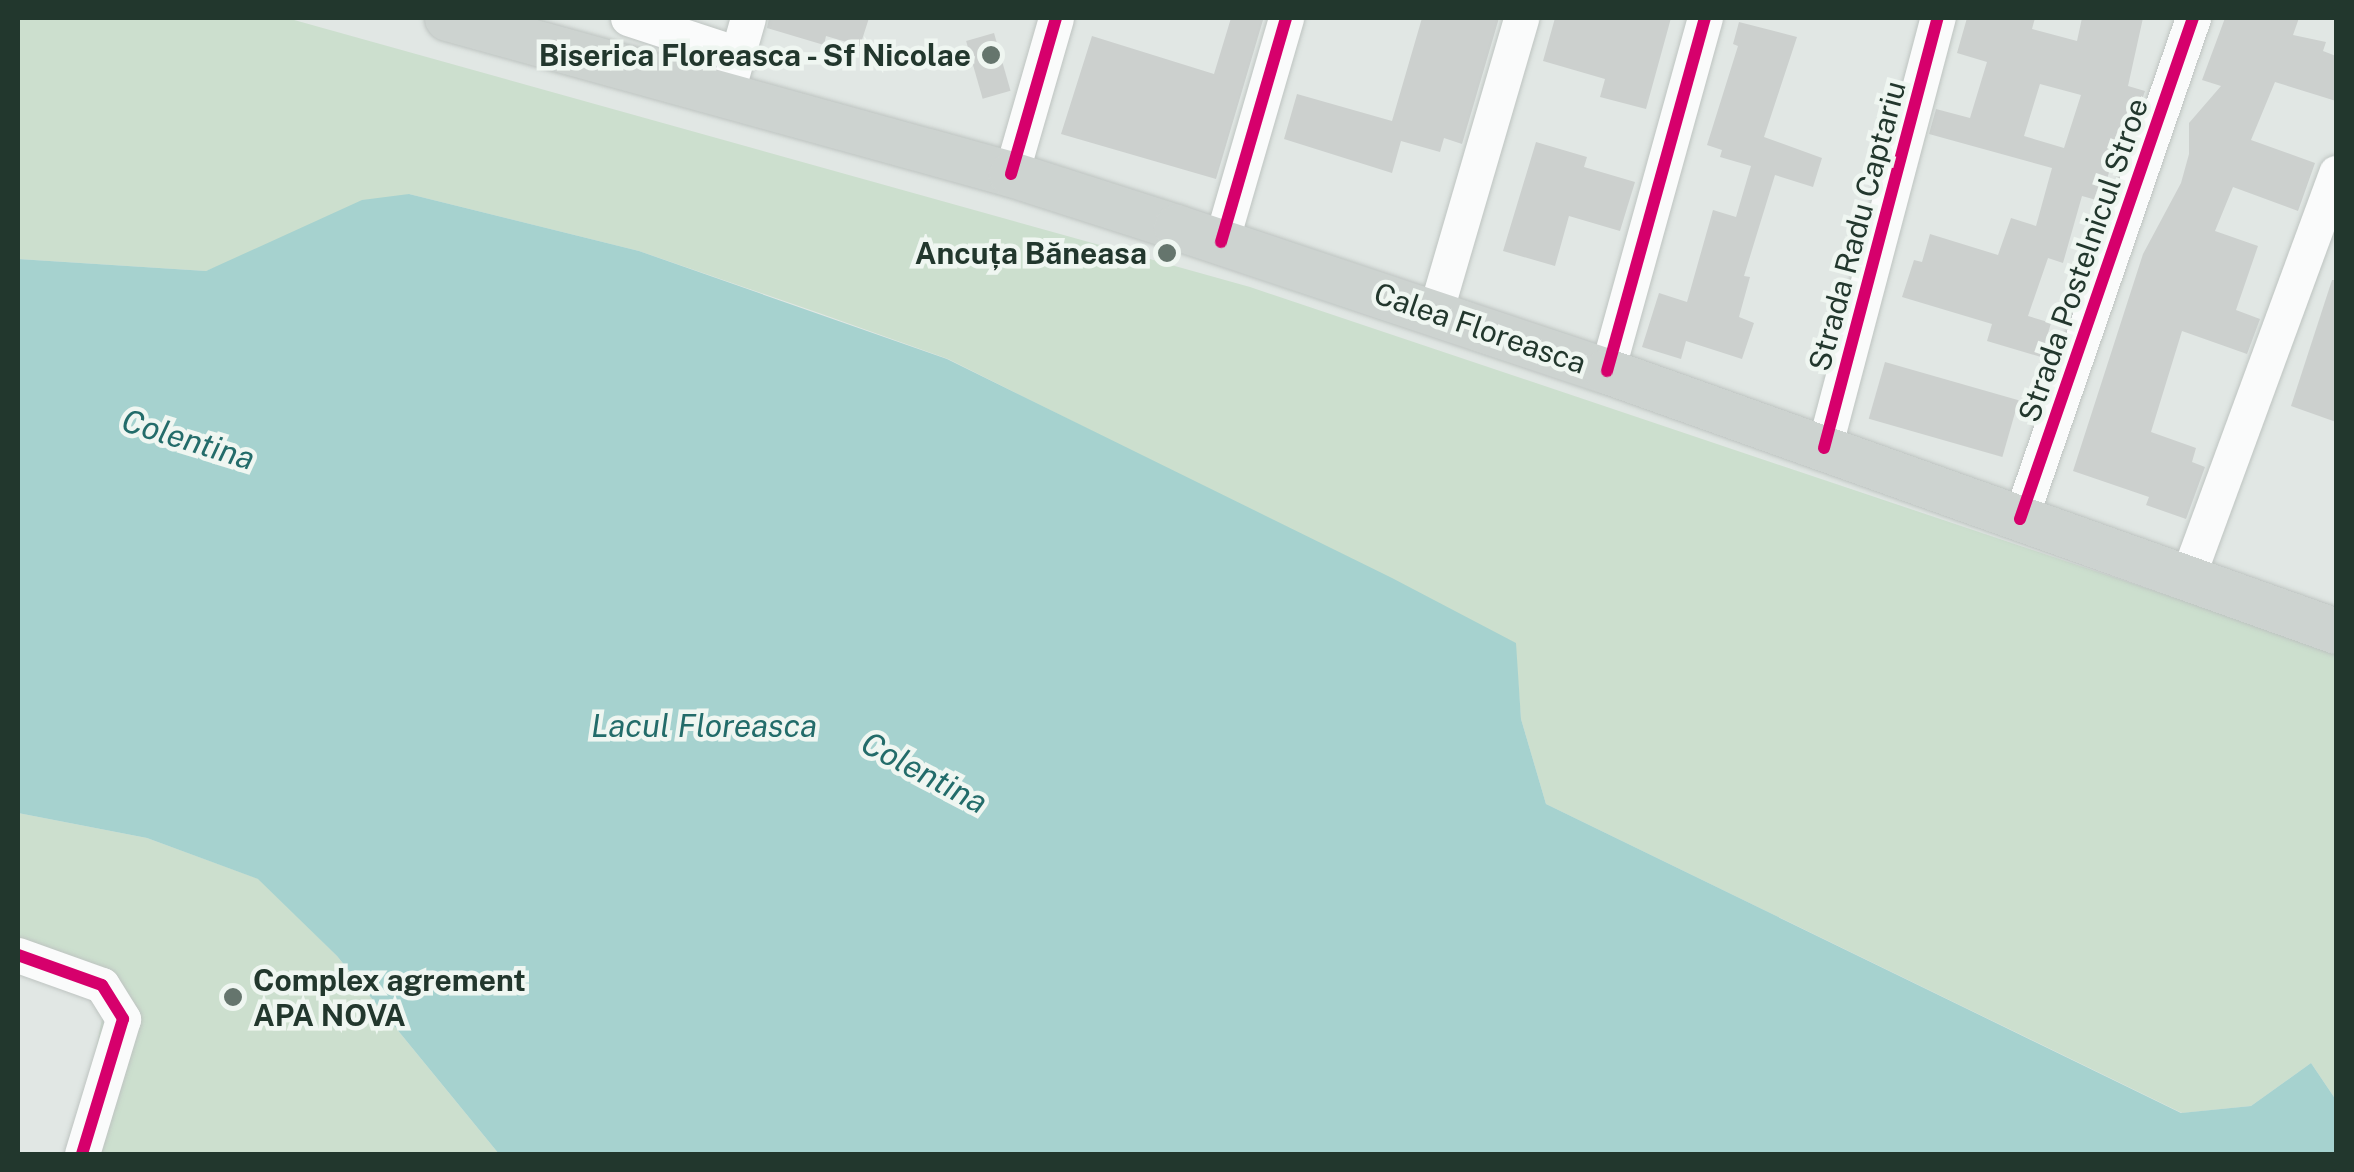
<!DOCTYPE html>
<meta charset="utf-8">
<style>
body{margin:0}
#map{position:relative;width:2354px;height:1172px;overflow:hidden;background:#e1e7e4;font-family:"Public Sans",sans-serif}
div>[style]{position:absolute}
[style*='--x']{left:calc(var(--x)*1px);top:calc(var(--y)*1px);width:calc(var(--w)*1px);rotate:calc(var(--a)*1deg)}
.green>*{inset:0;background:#ccdfce}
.water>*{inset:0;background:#a6d2cf}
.building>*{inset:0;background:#ccd0ce;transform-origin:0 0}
.roads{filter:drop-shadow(0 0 2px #bec4c1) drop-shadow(0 0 2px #bec4c1)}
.minor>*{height:35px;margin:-17.5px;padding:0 17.5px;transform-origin:17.5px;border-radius:17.5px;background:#fafbfb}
.major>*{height:45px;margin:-22.5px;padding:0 22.5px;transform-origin:22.5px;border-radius:22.5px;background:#cdd3d0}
.cycleway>*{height:12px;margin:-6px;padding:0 6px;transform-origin:6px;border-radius:6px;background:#d6006c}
.dots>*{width:28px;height:28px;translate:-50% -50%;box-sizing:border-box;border:5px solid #eff6f1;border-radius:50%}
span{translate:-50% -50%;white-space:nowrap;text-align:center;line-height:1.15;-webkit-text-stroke:9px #eff6f1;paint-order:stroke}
.poi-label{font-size:30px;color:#22372d;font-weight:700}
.right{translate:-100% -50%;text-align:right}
.left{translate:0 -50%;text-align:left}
.street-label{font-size:30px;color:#22372d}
.water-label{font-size:32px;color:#236c6a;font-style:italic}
.frame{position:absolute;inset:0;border:20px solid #22372d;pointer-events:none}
</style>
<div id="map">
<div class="green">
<i style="clip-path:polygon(18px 18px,287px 18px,1250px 287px,2336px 652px,2336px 1100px,2311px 1063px,2251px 1106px,2182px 1113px,1546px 804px,1521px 719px,1515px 643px,948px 359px,819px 313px,639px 251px,409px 194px,206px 271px,18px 259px)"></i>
<i style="clip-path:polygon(18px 813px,147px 838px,259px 879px,337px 956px,499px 1154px,75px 1154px,105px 1004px,18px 969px)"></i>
</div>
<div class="water">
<i style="clip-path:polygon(409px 194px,639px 251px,947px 359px,1392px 578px,1516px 643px,1521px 719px,1546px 804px,2181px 1113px,2251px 1106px,2311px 1063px,2336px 1100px,2336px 1154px,499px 1154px,337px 956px,258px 879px,147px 838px,18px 813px,18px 259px,206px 271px,362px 200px)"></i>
</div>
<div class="building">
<i style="clip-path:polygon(769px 18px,869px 18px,860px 46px,826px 36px,824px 45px,767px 28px)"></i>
<i style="clip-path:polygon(1231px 18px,1263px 20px,1216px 179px,1061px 134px,1092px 36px,1214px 74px)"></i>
<i style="clip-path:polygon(1422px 18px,1499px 18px,1462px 144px,1444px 138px,1440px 152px,1401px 141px,1392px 173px,1284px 139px,1297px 94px,1392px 121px)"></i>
<i style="clip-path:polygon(1555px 18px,1671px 18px,1646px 109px,1600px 97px,1605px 79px,1543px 61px)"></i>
<i style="clip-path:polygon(evenodd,1967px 18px,2035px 18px,2032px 29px,2077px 41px,2082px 18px,2143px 18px,2128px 86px,2145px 91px,2138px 111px,2133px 110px,2127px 129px,2123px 128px,2100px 201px,2082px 196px,2063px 263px,2048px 258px,2028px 316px,2051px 323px,2041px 357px,1987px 341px,1992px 324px,1902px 297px,1914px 260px,1922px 262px,1930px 234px,1998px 255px,2011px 218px,2036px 226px,2052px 168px,1929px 134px,1936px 109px,1970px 118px,1987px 62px,1957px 53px,1967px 18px,2040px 84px,2081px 95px,2064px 148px,2024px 136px,2040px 84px)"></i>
<i style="clip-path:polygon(2225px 18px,2299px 18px,2293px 35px,2326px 42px,2323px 51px,2336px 56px,2336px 101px,2275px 82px,2251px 140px,2315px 163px,2298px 211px,2233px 187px,2215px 231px,2258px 246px,2236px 310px,2260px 319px,2247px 354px,2182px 331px,2151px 432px,2196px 448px,2192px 462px,2205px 467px,2186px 519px,2146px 505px,2149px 497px,2073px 471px,2143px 254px,2181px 183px,2189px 154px,2189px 123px,2221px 86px,2202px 80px)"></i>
<i style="clip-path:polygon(1739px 22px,1797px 37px,1764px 137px,1822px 158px,1813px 187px,1775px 175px,1744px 276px,1750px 277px,1739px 317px,1754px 323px,1742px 359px,1686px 341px,1681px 359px,1642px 347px,1659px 293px,1687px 302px,1713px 210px,1736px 217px,1751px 166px,1720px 157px,1722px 150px,1707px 145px,1738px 46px,1733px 44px)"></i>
<i style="left:994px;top:33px;width:60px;height:29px;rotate:74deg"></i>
<i style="clip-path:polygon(1536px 142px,1587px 157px,1584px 167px,1635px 182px,1620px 231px,1569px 216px,1555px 266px,1503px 251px)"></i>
<i style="clip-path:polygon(2332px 280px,2336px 280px,2336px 422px,2291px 406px)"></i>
<i style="left:1885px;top:362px;width:139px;height:59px;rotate:16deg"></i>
</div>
<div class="roads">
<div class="minor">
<i style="--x:628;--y:18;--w:116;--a:18.1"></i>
<i style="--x:732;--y:74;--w:58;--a:-74.1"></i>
<i style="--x:1011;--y:174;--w:162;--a:-73.9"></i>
<i style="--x:1221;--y:242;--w:233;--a:-73.8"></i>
<i style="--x:1435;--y:313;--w:307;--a:-73.7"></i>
<i style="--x:1607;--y:371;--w:366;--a:-74.5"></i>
<i style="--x:1824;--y:448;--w:445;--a:-75.2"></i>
<i style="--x:2020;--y:519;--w:530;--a:-70.95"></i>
<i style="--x:2186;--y:581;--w:435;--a:-69.8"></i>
<i style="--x:18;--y:955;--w:89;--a:19.7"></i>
<i style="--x:102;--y:985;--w:40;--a:58"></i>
<i style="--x:123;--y:1019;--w:141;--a:106.9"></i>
</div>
<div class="major">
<i style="--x:447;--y:18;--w:585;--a:15.46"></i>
<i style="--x:1011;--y:174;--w:173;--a:17.8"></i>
<i style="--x:1176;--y:227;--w:454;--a:18.5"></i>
<i style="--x:1607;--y:371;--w:774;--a:19.63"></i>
</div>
</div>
<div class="cycleway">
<i style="--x:1011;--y:174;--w:162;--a:-73.9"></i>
<i style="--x:1221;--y:242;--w:233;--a:-73.8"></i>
<i style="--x:1607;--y:371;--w:366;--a:-74.5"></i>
<i style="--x:1824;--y:448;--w:445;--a:-75.2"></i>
<i style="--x:2020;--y:519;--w:530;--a:-70.95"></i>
<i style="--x:18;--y:955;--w:89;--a:19.7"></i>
<i style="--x:102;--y:985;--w:40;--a:58"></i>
<i style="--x:123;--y:1019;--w:141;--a:106.9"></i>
</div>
<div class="dots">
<i style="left:991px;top:55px;background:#65756d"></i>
<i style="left:1167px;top:253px;background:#65756d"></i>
<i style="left:233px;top:997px;background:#65756d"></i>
</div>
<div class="poi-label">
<span class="right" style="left:971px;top:55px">Biserica Floreasca - Sf Nicolae</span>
<span class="right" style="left:1147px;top:253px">Ancuța Băneasa</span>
<span class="left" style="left:253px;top:997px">Complex agrement<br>APA NOVA</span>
</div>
<div class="street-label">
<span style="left:1857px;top:226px;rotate:-75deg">Strada Radu Captariu</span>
<span style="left:2083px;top:260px;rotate:-71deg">Strada Postelnicul Stroe</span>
<span style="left:1480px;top:328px;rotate:19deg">Calea Floreasca</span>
</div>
<div class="water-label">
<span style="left:188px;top:440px;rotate:17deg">Colentina</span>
<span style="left:704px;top:726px">Lacul Floreasca</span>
<span style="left:924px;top:773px;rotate:28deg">Colentina</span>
</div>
<div class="frame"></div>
</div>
